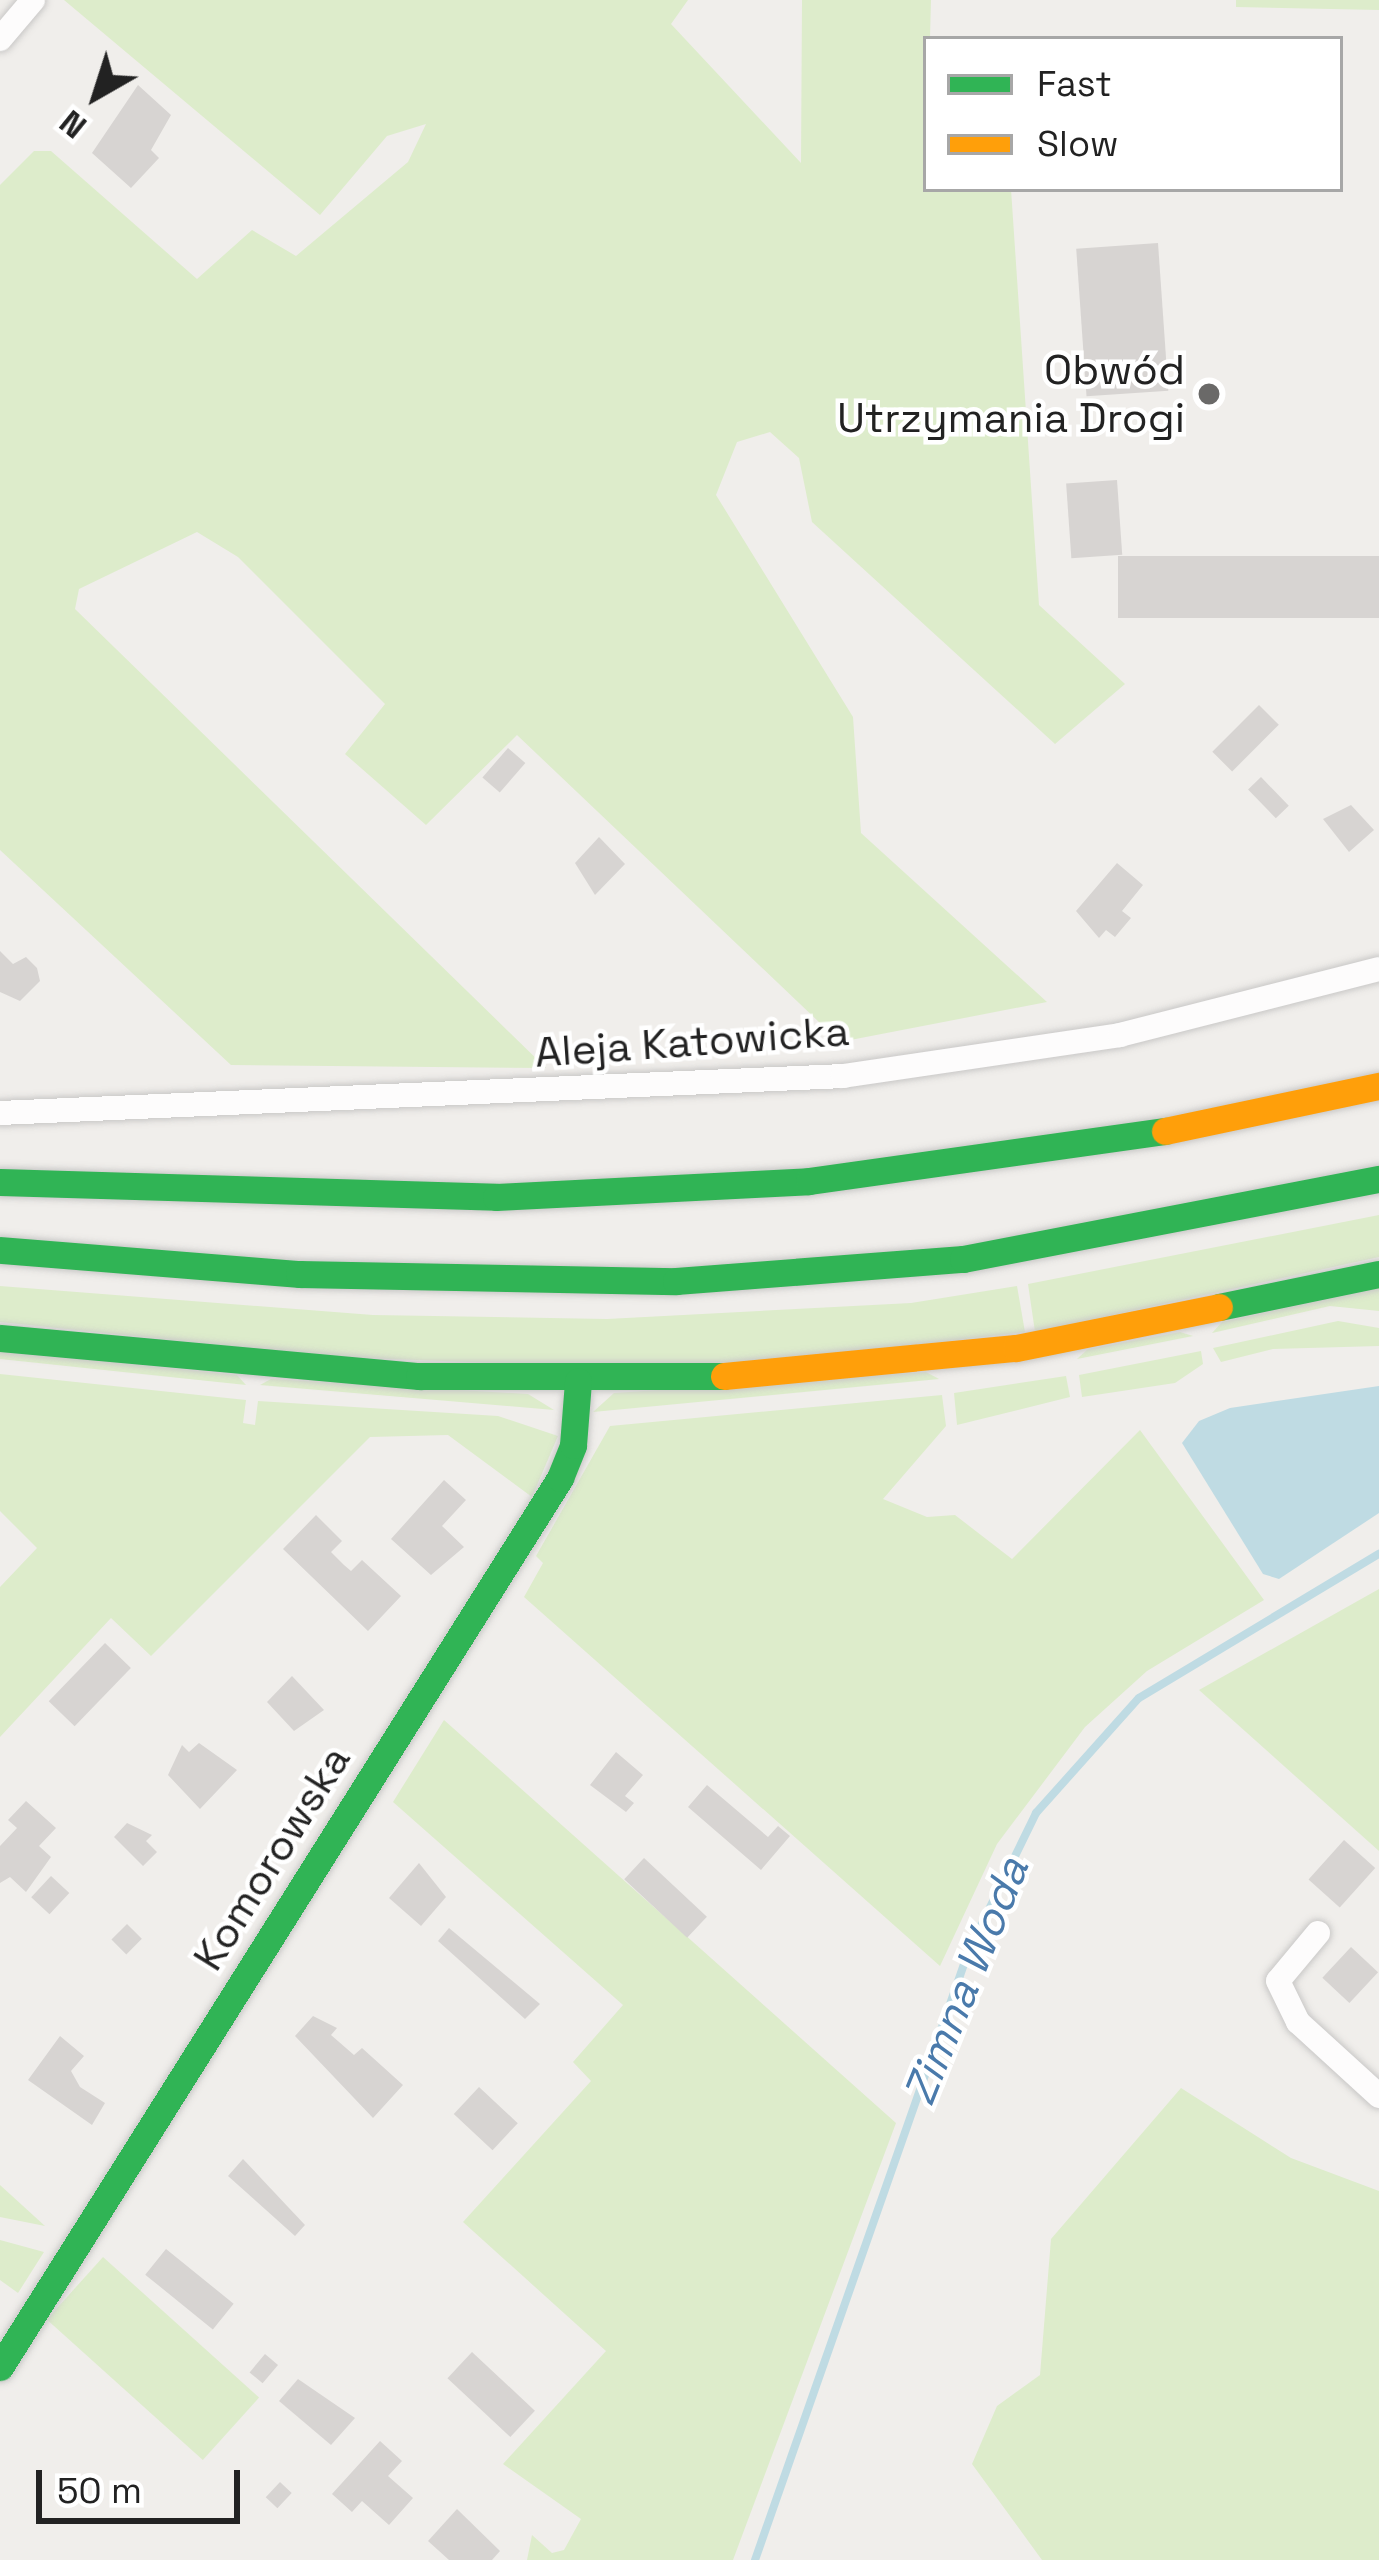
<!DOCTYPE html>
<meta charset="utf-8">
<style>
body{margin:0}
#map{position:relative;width:1379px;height:2560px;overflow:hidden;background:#f0eeeb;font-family:"Space Grotesk",sans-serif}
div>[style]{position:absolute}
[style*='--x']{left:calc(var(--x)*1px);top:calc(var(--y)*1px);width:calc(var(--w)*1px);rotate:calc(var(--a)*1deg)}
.grass>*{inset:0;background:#ddeccb;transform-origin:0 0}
.water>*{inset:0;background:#bfdbe3}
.stream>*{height:8px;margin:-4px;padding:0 4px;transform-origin:4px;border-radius:4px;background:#bfdbe3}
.building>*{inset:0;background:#d7d4d2;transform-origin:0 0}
.roads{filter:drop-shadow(0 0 3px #c9c8c7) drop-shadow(0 0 3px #c9c8c7)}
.street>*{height:24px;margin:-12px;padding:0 12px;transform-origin:12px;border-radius:12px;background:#fdfcfc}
.fast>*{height:27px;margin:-13.5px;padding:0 13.5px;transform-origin:13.5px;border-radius:13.5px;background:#30b455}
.slow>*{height:27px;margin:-13.5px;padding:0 13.5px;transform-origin:13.5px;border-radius:13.5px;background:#ff9f0a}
.dots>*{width:33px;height:33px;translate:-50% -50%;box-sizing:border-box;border:6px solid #fff;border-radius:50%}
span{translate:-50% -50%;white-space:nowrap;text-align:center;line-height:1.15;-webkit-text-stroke:9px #fff;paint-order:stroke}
.poi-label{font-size:42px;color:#222}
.right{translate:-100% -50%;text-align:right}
.street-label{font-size:42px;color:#222}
.water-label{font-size:45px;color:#4a7aab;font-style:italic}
.legend{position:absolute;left:923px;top:36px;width:420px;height:156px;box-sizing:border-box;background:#fff;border:3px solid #a7a7a7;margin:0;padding:15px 21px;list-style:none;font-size:36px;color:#222}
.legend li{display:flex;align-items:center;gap:24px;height:60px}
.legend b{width:60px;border:3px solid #a7a7a7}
.north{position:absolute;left:36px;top:36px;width:120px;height:120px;-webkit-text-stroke:9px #fff;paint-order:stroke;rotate:219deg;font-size:33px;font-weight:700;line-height:48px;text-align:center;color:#222}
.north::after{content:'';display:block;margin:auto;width:42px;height:54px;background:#222;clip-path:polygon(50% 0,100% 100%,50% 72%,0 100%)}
.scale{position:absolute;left:36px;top:2470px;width:204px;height:54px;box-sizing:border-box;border:6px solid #222;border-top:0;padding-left:15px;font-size:36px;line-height:42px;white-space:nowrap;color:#222;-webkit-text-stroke:9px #fff;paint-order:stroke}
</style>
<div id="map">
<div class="grass">
<i style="clip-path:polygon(64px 0,688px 0,671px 24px,801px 163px,802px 0,931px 0,926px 189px,1011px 189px,1039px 605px,1125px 684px,1055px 744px,812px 522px,799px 458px,770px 432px,737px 442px,716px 495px,853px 717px,861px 833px,1047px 1002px,840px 1042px,517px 735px,426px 825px,345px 754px,385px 704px,238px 557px,197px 532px,79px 589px,75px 609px,546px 1068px,231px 1065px,0 850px,0 185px,34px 151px,51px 151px,197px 279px,252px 230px,296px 256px,408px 162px,426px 124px,387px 136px,320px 215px)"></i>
<i style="clip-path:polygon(1236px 0,1379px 0,1379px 10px,1236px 7px)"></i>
<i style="clip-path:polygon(1379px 1215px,1379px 1257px,1035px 1332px,1028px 1284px)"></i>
<i style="clip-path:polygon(0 1286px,373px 1315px,607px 1319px,911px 1303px,1017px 1286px,1025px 1332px,790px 1360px,608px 1367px,335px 1357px,0 1322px)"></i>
<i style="clip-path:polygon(1379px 1288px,1379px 1311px,1330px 1306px,1212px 1333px,1222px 1322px)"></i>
<i style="clip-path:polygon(1338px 1321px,1379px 1328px,1379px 1346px,1273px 1349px,1221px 1362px,1213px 1348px)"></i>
<i style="clip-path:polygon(1180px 1332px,1193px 1336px,1077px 1359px,1088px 1349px)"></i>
<i style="clip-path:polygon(0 1351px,237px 1375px,246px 1385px,0 1359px)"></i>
<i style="clip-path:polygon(1201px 1351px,1203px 1364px,1175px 1383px,1082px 1397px,1079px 1375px)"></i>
<i style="clip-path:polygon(926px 1372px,939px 1379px,593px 1412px,614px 1393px)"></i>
<i style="clip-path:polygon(0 1374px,246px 1400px,243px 1423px,255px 1425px,258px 1401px,498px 1416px,558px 1436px,532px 1497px,448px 1435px,370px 1437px,151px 1656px,111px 1618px,0 1737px,0 1587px,37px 1548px,0 1511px)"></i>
<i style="clip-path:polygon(1066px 1376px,1070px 1397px,957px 1425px,954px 1393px)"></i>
<i style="clip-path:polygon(271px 1379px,528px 1394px,554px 1410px,260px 1385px)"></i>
<i style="clip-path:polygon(942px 1395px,946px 1426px,883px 1499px,927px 1517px,955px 1515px,1012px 1559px,1140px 1430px,1264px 1600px,1147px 1671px,1085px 1727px,997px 1844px,940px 1966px,524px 1597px,543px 1563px,536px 1556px,610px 1426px)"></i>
<i style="clip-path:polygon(1379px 1589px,1379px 1851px,1199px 1690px)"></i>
<i style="clip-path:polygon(444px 1720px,896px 2123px,733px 2560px,527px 2560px,532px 2535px,552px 2553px,564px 2550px,581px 2519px,503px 2464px,606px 2351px,463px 2222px,591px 2081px,573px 2062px,623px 2005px,393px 1802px)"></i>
<i style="clip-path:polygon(1181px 2088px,1291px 2158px,1379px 2191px,1379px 2560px,1042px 2560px,972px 2464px,997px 2406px,1040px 2375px,1051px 2239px)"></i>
<i style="clip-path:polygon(0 2185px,45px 2226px,0 2217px)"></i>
<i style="clip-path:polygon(0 2240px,44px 2252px,18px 2293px,0 2280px)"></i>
<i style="left:103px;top:2257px;width:210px;height:84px;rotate:42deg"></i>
</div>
<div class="water">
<i style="clip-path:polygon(1379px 1386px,1379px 1513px,1279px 1579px,1263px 1574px,1182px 1443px,1199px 1421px,1230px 1408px)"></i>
</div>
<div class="stream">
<i style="--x:755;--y:2560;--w:646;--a:-70.67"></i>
<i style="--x:969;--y:1950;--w:153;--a:-63.9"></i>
<i style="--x:1036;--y:1813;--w:154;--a:-48.2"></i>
<i style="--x:1139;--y:1698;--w:280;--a:-31"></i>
</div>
<div class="building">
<i style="clip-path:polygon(138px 85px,171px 115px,151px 150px,159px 158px,131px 188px,92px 153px)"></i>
<i style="left:1158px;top:243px;width:148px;height:82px;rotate:86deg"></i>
<i style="left:1117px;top:480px;width:75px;height:51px;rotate:86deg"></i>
<i style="left:1379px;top:556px;width:62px;height:261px;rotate:90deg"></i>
<i style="left:1259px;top:705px;width:28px;height:66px;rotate:45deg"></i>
<i style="left:508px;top:748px;width:23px;height:39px;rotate:41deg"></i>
<i style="left:1261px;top:777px;width:40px;height:18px;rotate:46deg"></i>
<i style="clip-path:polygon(1351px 805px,1374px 830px,1349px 852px,1323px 819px)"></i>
<i style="clip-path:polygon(599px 837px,625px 864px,595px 895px,575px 863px)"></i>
<i style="clip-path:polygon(1117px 863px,1143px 885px,1122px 911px,1131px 918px,1115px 937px,1106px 930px,1099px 938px,1076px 911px)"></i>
<i style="clip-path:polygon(0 951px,13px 964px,26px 957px,37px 968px,40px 981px,20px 1001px,0 992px)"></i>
<i style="clip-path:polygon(444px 1480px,466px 1500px,442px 1526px,464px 1547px,431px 1575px,391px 1539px)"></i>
<i style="clip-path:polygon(316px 1515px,342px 1541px,331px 1552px,344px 1565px,351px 1571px,362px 1560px,401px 1596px,368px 1631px,283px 1549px)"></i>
<i style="left:105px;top:1643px;width:36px;height:81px;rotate:44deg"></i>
<i style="clip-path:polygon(292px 1676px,324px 1710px,294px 1731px,267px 1702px)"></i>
<i style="clip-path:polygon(199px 1743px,237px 1770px,200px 1809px,168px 1775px,182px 1745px,189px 1752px)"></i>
<i style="clip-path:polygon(616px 1752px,643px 1775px,625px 1796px,634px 1803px,626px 1812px,590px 1785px)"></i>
<i style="clip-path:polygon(707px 1785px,768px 1837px,778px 1826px,790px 1836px,761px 1870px,688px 1807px)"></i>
<i style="clip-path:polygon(26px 1801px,56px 1828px,39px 1846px,51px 1857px,26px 1892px,10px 1877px,0 1883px,0 1846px,17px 1828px,8px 1820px)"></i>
<i style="clip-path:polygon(127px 1823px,152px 1835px,146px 1841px,157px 1852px,143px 1866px,114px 1837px)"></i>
<i style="left:1344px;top:1840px;width:42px;height:53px;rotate:42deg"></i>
<i style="left:644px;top:1858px;width:86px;height:29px;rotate:43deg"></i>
<i style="clip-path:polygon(419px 1863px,446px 1897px,421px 1926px,389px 1898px)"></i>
<i style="left:51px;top:1876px;width:25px;height:29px;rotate:43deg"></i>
<i style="left:127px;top:1924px;width:21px;height:22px;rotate:45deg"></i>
<i style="clip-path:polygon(449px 1928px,540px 2004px,525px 2019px,438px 1941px)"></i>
<i style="left:1351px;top:1947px;width:37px;height:42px;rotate:43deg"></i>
<i style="clip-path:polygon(313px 2016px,337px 2028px,331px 2035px,354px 2055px,362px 2048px,403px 2085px,373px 2118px,295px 2036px)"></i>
<i style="clip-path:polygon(60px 2036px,84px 2056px,71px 2071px,80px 2087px,105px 2103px,92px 2125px,28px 2080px)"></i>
<i style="left:479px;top:2087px;width:53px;height:37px;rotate:43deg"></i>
<i style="clip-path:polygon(243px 2159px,305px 2225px,295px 2236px,228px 2176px)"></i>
<i style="left:166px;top:2249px;width:87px;height:33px;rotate:39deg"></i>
<i style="left:472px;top:2352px;width:86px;height:36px;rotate:43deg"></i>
<i style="left:265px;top:2354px;width:17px;height:24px;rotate:40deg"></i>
<i style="clip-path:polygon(298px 2379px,355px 2418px,331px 2445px,279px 2401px)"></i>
<i style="clip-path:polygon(380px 2441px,402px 2461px,388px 2476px,413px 2498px,389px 2525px,362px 2501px,352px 2512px,332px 2494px)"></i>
<i style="left:280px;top:2482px;width:16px;height:21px;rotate:43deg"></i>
<i style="clip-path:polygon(457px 2509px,500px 2551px,492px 2560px,449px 2560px,428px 2541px)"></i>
</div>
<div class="roads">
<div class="street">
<i style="--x:0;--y:39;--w:51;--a:-49.8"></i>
<i style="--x:0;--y:1113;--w:844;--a:-2.51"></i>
<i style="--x:843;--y:1076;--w:280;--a:-8.4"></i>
<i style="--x:1120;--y:1035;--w:267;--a:-14.3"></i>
<i style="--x:1318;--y:1933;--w:62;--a:129.8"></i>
<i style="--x:1278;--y:1981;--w:46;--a:64"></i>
<i style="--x:1298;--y:2022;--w:110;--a:42.4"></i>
</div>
<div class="fast">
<i style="--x:0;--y:1182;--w:496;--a:1.7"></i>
<i style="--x:496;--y:1197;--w:313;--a:-2.9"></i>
<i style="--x:809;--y:1181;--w:359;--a:-8"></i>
<i style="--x:0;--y:1250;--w:300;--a:4.6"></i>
<i style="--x:299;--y:1274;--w:377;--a:1.1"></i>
<i style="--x:676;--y:1281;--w:288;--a:-4.4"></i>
<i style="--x:963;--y:1259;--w:424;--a:-10.9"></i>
<i style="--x:1219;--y:1307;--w:163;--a:-11.7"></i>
<i style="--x:0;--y:1338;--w:421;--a:5.2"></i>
<i style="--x:419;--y:1376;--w:305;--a:0"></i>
<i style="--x:0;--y:2367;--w:1051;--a:-57.79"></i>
<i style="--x:560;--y:1478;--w:35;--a:-68"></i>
<i style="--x:573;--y:1445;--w:64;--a:-85.5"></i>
</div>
<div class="slow">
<i style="--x:1165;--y:1131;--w:219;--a:-11.9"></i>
<i style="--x:724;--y:1376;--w:293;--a:-5.5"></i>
<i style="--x:1016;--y:1348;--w:207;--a:-11.4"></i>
</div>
</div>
<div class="dots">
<i style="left:1209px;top:394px;background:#6a6968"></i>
</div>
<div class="poi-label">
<span class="right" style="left:1185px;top:394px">Obwód<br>Utrzymania Drogi</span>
</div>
<div class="street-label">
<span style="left:692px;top:1042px;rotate:-4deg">Aleja Katowicka</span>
<span style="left:272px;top:1858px;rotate:-58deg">Komorowska</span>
</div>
<div class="water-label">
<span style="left:966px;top:1981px;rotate:-68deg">Zimna Woda</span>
</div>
<ul class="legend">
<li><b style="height:15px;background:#30b455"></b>Fast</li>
<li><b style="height:15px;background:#ff9f0a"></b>Slow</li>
</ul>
<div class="north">N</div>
<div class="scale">50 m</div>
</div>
